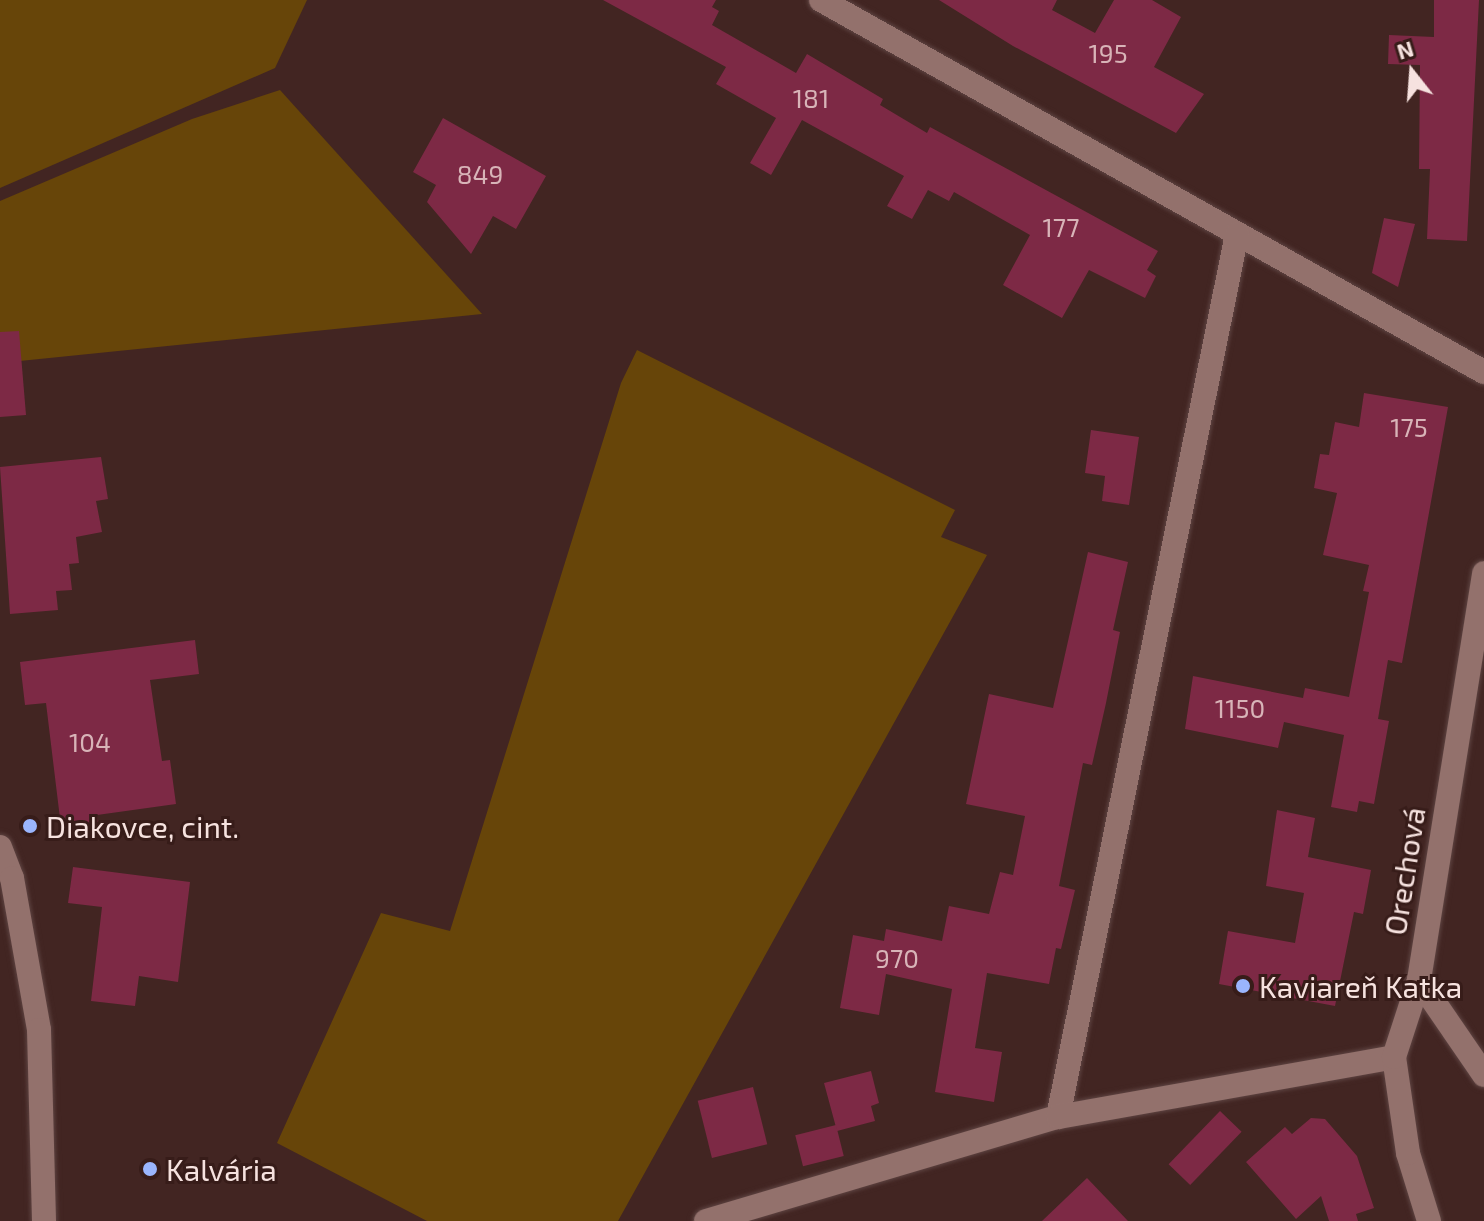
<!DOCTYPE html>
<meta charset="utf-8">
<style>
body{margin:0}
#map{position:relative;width:1484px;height:1221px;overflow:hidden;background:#422522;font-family:"Exo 2",sans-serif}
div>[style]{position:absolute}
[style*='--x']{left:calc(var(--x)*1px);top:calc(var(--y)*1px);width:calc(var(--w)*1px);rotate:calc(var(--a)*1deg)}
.green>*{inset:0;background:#674509}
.building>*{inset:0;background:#7d2945;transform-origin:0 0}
.roads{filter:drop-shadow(0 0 2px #5e4442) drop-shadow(0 0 2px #5e4442)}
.minor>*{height:24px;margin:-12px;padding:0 12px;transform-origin:12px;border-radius:12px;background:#93716c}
.dots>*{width:22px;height:22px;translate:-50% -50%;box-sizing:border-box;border:4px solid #371c19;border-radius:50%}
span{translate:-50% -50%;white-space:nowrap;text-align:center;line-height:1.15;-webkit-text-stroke:6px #371c19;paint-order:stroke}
.number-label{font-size:26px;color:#d8b4b8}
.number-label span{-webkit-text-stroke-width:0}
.poi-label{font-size:30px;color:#f6e2df}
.left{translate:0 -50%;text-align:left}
.street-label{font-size:30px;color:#f6e2df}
.north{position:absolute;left:1372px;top:32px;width:80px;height:80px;-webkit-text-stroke:6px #371c19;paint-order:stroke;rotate:343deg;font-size:22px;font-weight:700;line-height:32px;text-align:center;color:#f6e2df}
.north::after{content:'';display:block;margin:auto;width:28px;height:36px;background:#f6e2df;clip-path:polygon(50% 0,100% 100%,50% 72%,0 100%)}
</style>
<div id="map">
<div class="green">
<i style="clip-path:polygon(0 0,307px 0,275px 68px,0 188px)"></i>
<i style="clip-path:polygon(280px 90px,482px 314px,0 363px,0 201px,192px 119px)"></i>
<i style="clip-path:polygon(637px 350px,955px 510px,941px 537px,987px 555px,618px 1221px,427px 1221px,277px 1143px,381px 913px,450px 931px,621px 383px)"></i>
</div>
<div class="building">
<i style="clip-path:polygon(603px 0,716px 0,712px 7px,719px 11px,712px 25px,796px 73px,807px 54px,883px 99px,880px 105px,927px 133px,930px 127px,1158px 251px,1147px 270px,1156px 276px,1145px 298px,1089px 270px,1062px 318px,1003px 285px,1030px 235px,954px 192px,949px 201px,928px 190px,912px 219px,887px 206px,904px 176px,802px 120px,771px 175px,750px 163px,776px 118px,716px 84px,726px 67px)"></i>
<i style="clip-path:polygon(939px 0,1057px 0,1052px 10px,1095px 33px,1114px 0,1152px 0,1181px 17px,1154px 67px,1204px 94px,1176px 133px,1013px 46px)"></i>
<i style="clip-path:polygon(1434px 0,1479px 0,1467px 241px,1427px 239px,1430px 169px,1419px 169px,1420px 65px,1388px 64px,1389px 35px,1434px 37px)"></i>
<i style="clip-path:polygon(443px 118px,546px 176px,516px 229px,493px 216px,471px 254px,427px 202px,436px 185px,413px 172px)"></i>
<i style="clip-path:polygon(1384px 218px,1415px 224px,1398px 287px,1372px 273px)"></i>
<i style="clip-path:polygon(19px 331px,26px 415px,0 417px,0 332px)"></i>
<i style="clip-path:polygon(1364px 393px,1448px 407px,1402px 663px,1388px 660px,1378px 719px,1389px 721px,1374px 804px,1359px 801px,1357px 812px,1331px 807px,1344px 735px,1284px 722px,1278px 748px,1185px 729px,1193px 676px,1303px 698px,1305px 688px,1349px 697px,1369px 592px,1363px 591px,1369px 565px,1323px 555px,1337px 493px,1314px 488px,1320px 454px,1329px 455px,1335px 422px,1359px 427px)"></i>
<i style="clip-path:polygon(1091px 430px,1139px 437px,1129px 505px,1102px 501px,1105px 476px,1085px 473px)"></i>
<i style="clip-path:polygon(101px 457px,108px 499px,96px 501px,102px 532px,76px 537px,79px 563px,69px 564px,72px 590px,56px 591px,58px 610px,10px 614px,0 467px)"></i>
<i style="clip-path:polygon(1088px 552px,1128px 562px,1113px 630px,1120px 632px,1106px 703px,1092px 765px,1083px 763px,1059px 886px,1075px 890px,1061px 949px,1056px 948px,1049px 984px,987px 973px,975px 1048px,1002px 1052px,994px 1102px,935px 1092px,952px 989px,886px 974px,879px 1015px,840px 1008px,853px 935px,884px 941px,886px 929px,942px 941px,949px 906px,989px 914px,1000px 872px,1013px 875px,1025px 816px,966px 804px,989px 694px,1053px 708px)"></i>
<i style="clip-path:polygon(195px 640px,199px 674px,150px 680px,162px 761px,170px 760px,176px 804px,97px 815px,99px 829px,62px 835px,46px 703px,25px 705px,20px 662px)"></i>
<i style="clip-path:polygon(1277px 810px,1315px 818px,1308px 857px,1371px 870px,1363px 914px,1354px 912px,1335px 1006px,1219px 984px,1228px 931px,1295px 943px,1304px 893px,1266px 886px)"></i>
<i style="clip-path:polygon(73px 867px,190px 882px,178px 982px,139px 976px,135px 1006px,91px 1001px,102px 907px,68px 903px)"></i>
<i style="clip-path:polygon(871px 1071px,879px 1103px,871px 1106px,875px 1121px,837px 1131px,824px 1083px)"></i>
<i style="left:753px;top:1087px;width:59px;height:57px;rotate:76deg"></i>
<i style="left:1220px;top:1111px;width:30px;height:74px;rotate:44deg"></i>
<i style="clip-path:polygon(1311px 1118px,1325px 1119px,1357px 1156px,1374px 1208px,1356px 1214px,1358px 1221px,1329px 1221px,1321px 1196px,1296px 1219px,1246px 1162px,1285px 1127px,1292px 1134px)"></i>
<i style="left:836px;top:1125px;width:32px;height:42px;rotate:76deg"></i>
<i style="clip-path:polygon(1087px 1178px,1128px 1221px,1042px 1221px)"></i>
</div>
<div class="roads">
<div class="minor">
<i style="--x:821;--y:0;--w:760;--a:29.3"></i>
<i style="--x:0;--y:847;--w:33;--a:69"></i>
<i style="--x:12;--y:878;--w:154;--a:79.9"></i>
<i style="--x:39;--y:1030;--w:191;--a:88.5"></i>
<i style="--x:1419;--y:980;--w:115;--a:55.6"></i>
<i style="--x:1058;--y:1117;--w:901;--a:-78.54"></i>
<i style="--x:706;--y:1221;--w:367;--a:-16.5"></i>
<i style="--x:1058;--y:1117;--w:341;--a:-10.1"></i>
<i style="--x:1429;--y:1221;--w:71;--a:-107.2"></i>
<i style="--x:1408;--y:1153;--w:97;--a:-98.3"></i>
<i style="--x:1394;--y:1057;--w:81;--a:-72"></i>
<i style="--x:1419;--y:980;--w:412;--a:-80.9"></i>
</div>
</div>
<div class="dots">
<i style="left:30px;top:826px;background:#9ab5fd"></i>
<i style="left:1243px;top:986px;background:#9ab5fd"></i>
<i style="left:150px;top:1169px;background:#9ab5fd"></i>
</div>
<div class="number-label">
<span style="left:1108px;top:53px">195</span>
<span style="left:811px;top:98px">181</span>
<span style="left:480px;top:174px">849</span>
<span style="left:1061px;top:227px">177</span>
<span style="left:1409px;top:427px">175</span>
<span style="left:1240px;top:708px">1150</span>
<span style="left:90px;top:742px">104</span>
<span style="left:897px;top:958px">970</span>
</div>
<div class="poi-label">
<span class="left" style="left:46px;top:826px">Diakovce, cint.</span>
<span class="left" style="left:1259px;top:986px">Kaviareň Katka</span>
<span class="left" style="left:166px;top:1169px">Kalvária</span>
</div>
<div class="street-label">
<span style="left:1404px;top:871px;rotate:-81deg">Orechová</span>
</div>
<div class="north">N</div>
</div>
